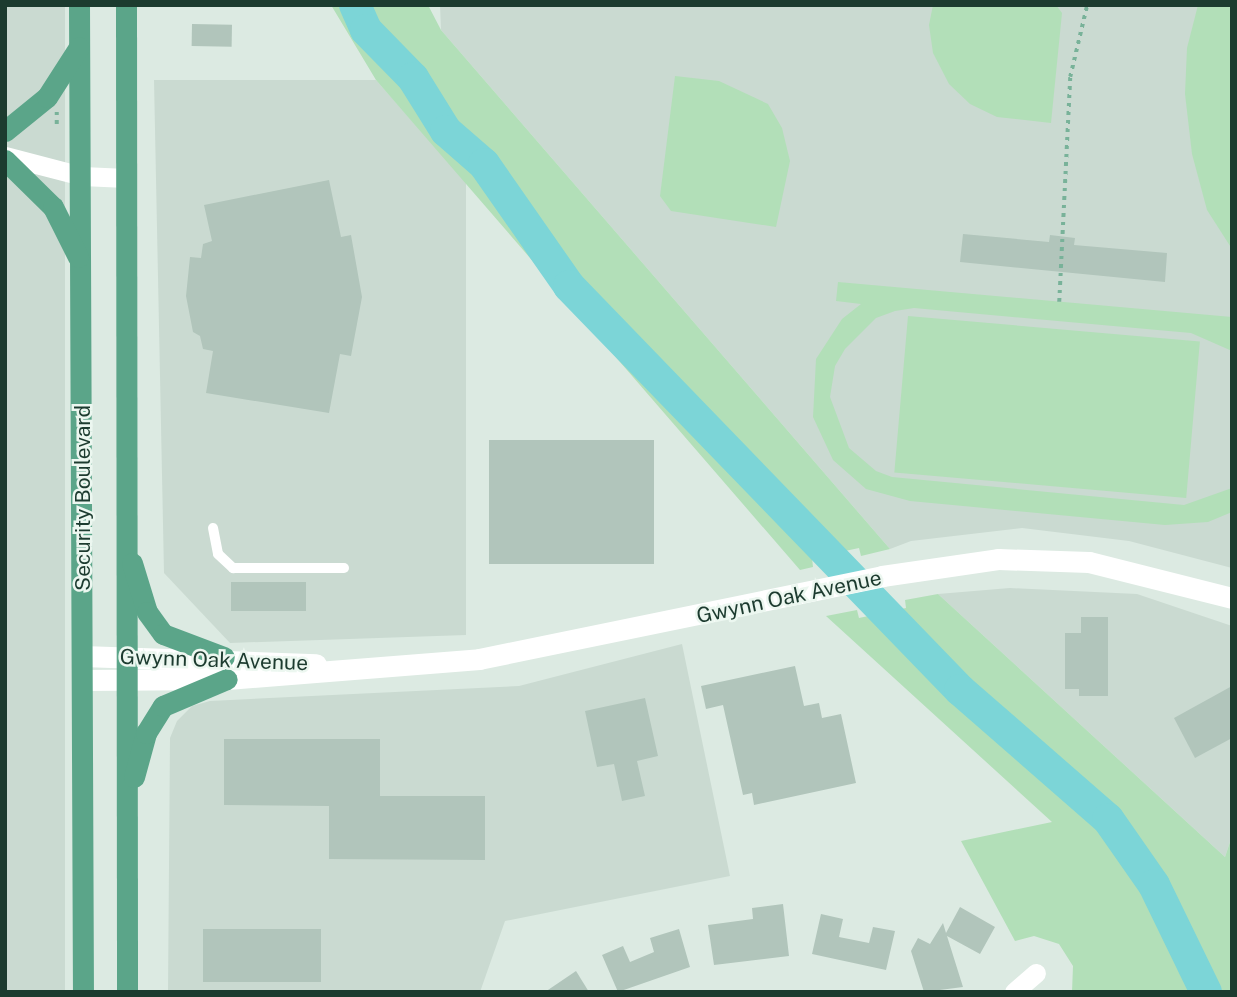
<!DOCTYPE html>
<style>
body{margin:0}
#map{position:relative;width:1237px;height:997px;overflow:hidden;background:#dceae2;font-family:"Public Sans",sans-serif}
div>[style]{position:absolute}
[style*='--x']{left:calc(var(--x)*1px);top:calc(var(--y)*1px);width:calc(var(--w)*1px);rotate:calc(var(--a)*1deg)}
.built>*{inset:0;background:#cadad1;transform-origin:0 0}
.green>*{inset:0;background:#b2dfb8;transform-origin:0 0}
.river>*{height:32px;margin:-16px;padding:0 16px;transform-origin:16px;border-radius:16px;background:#7cd5d7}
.building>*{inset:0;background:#b1c5bb;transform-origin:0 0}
.path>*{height:3.5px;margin-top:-1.75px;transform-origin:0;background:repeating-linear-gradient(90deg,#78b299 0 3.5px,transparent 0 8.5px)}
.service>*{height:10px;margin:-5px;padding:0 5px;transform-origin:5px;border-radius:5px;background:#fff}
.minor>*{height:19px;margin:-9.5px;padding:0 9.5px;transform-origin:9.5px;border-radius:9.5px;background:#fff}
.tertiary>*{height:21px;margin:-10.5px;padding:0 10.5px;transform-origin:10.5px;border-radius:10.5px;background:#fff}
.primary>*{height:21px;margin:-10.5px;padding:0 10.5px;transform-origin:10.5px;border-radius:10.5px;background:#5ba589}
span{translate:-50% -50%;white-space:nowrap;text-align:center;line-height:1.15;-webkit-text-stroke:5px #ecf7f0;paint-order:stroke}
.street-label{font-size:21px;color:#1c3b2f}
.frame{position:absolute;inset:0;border:7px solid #1c3b2f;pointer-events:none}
</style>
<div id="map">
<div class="built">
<i style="left:5px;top:5px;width:60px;height:987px"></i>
<i style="clip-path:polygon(440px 5px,1232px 5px,1232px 568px,1129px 541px,1022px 528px,911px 541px,890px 549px,441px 30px)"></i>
<i style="clip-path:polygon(154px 80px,376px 80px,466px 182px,466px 635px,230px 643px,164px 573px)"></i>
<i style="clip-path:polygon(1010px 588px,1137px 594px,1232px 626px,1232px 836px,1225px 857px,938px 594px)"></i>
<i style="clip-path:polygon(682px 644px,730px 876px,505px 921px,480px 992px,168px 992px,170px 738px,177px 721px,192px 706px,210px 701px,519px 686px)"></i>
</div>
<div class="green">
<i style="clip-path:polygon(331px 5px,428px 5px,441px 30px,890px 549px,861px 556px,859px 548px,812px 558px,813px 567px,800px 570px,376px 80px)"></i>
<i style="clip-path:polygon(933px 5px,1056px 5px,1062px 13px,1051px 123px,997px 117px,970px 104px,949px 84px,933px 53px,929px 25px)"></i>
<i style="clip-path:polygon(1198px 5px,1232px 5px,1232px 249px,1207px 210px,1192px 154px,1185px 94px,1187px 48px)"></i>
<i style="clip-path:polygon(675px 76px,719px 81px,768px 104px,782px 128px,790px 161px,776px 227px,671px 211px,660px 196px)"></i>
<i style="clip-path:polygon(838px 282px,1232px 317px,1232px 351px,1191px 333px,914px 308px,895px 311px,876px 318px,845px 349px,835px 366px,830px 397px,849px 448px,876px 471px,892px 477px,1184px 505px,1232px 488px,1232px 512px,1208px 522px,1165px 525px,910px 501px,866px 489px,833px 460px,813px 417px,816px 359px,842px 319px,861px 304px,836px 301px)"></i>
<i style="left:908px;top:316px;width:293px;height:157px;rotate:5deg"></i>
<i style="clip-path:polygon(938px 594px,1225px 857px,1232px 836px,1232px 992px,1072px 992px,1073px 966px,1059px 944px,1034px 936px,1015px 941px,961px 841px,1052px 822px,826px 616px,857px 610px,859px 618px,906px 608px,905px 600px)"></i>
</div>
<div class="river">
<i style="--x:355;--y:5;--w:27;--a:66"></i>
<i style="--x:366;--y:30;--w:67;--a:45.6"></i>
<i style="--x:413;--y:78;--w:62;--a:58.1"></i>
<i style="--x:446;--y:131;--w:50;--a:41"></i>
<i style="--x:484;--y:164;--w:149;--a:55.1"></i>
<i style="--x:569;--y:286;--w:562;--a:45.94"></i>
<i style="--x:960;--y:690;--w:196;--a:41.1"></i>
<i style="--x:1108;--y:819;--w:80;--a:55.1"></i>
<i style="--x:1154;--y:885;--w:119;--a:64.1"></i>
</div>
<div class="building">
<i style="left:192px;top:24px;width:40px;height:22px;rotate:1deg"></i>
<i style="clip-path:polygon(329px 180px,341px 237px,351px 235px,362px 297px,351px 356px,340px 354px,329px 413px,206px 393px,213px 351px,203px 349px,200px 336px,193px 332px,186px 296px,190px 257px,201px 258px,203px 244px,212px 241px,204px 205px)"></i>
<i style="clip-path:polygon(963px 234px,1049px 242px,1050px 235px,1075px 238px,1074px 245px,1167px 253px,1165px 282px,960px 262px)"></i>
<i style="left:654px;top:440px;width:124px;height:165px;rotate:90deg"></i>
<i style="left:231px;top:582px;width:75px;height:29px"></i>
<i style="clip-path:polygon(1081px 617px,1108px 617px,1108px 696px,1079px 696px,1079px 689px,1065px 689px,1065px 633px,1081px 633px)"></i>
<i style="clip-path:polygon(795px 666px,804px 706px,819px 703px,822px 718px,841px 714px,856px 783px,754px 805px,752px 793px,743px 795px,723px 705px,706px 709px,701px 686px)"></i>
<i style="clip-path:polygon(1232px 686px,1232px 738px,1195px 758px,1174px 718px)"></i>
<i style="clip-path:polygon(645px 698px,658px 756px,637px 761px,645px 796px,622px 801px,614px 764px,597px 767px,585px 711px)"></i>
<i style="clip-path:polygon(224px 739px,380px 739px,380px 796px,485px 796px,485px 860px,329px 859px,329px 806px,224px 805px)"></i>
<i style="clip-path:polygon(783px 904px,789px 956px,714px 965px,708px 925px,753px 919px,752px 908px)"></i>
<i style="clip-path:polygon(960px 907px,995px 927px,980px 954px,947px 936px,963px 987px,924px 992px,911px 951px,918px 938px,930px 944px,943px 923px,946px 933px)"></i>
<i style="clip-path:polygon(821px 914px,843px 919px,839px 937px,869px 943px,873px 927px,895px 931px,886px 970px,812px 954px)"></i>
<i style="left:321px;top:929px;width:53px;height:118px;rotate:90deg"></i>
<i style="clip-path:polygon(679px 929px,690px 967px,618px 992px,602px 955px,623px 946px,630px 962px,654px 952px,650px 938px)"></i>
<i style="clip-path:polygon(576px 971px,589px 992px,545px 992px)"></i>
</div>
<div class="path">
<i style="--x:57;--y:112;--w:16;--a:90"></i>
<i style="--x:1059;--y:302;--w:225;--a:-87.2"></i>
<i style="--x:1070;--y:77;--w:74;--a:-76.7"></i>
</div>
<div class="service">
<i style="--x:213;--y:528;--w:26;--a:79"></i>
<i style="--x:218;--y:554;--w:21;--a:43"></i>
<i style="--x:233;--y:568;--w:111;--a:0"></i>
</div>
<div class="minor">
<i style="--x:5;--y:156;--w:80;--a:14.6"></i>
<i style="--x:82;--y:176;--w:44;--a:2.6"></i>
<i style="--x:1014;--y:992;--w:29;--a:-41"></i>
</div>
<div class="tertiary">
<i style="--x:82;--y:656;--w:234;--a:2"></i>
<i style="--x:82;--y:680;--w:145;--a:-0.4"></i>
<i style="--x:227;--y:679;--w:253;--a:-4.5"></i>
<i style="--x:479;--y:659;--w:411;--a:-11.6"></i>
<i style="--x:882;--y:576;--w:117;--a:-8.3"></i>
<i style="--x:998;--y:559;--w:91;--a:1.9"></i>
<i style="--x:1089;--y:562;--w:147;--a:14.1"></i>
</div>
<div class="primary">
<i style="--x:79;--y:5;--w:987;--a:89.77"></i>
<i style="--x:126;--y:5;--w:987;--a:89.94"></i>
<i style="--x:5;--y:131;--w:54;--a:-39"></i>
<i style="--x:47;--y:97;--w:59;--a:-57.4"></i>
<i style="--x:5;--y:160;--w:67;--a:44.4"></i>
<i style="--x:53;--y:207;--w:56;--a:63.4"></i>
<i style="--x:132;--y:563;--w:51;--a:73"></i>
<i style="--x:147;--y:612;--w:27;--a:54"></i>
<i style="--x:163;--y:634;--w:65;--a:20.7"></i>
<i style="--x:134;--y:777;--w:46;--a:-74.7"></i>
<i style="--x:146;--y:733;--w:32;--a:-58"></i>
<i style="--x:163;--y:706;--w:69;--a:-22.9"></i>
</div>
<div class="street-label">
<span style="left:83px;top:498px;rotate:-90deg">Security Boulevard</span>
<span style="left:789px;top:597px;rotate:-12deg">Gwynn Oak Avenue</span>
<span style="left:214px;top:660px;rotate:2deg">Gwynn Oak Avenue</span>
</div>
<div class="frame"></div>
</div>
